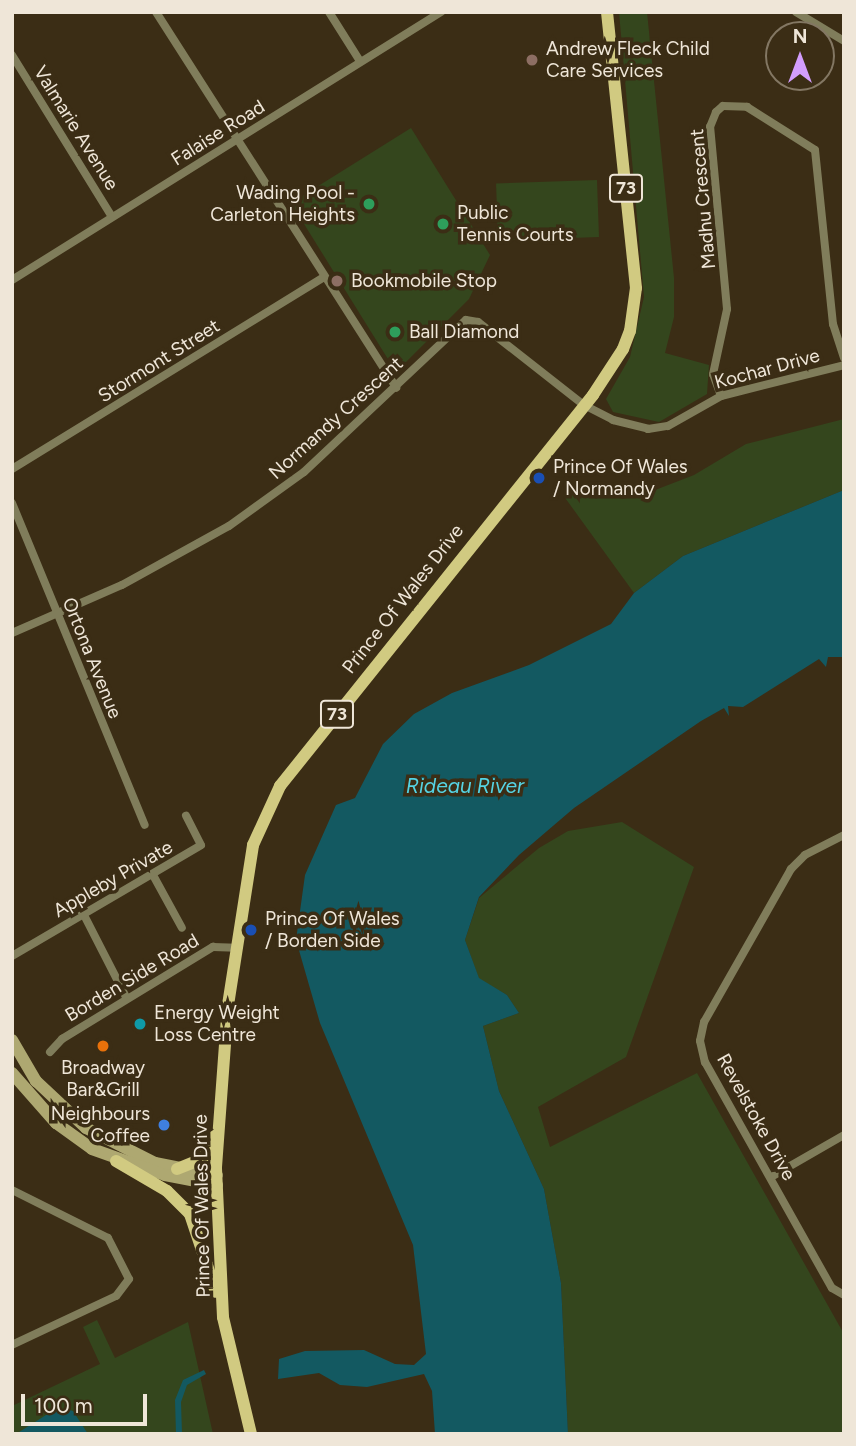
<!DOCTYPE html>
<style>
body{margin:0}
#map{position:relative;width:856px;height:1446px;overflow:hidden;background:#3b2d15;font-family:Figtree,sans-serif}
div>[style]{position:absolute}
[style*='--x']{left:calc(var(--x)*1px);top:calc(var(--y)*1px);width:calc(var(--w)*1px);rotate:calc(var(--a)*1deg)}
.green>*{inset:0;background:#34461d;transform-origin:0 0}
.water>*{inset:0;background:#135961}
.street>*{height:8px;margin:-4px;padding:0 4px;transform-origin:4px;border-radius:4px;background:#807d5b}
.secondary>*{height:12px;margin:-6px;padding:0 6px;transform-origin:6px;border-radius:6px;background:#aea871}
.primary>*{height:12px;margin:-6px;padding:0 6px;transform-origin:6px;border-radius:6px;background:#d1ca81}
.dots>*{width:19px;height:19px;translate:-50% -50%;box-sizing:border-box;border:4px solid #3b2d15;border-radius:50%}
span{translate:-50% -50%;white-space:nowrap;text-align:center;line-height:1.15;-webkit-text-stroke:7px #3b2d15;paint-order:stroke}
.shield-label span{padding:2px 5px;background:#3b2d15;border:2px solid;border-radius:5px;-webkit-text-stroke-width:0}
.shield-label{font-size:18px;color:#efe6d8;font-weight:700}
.poi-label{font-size:19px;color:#efe6d8}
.left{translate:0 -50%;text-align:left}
.right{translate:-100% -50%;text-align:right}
.street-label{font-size:19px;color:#efe6d8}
.water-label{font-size:21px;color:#55d3e3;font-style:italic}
.frame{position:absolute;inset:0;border:14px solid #efe6d8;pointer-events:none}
.north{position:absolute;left:765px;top:21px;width:70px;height:70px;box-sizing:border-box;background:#3b2d15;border:2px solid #837763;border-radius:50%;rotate:0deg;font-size:19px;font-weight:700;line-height:28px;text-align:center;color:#efe6d8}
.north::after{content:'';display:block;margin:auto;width:24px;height:32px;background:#d29dfd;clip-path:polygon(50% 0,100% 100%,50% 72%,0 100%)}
.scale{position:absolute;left:21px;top:1394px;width:126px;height:32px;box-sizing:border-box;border:4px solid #efe6d8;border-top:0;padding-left:9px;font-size:21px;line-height:24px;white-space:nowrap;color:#efe6d8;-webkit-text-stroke:5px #3b2d15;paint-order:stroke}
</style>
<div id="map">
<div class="green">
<i style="clip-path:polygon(619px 12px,647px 12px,674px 278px,674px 317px,665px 353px,709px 365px,707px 394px,659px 422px,613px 412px,606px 399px,630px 357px,644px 297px)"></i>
<i style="clip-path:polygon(411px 128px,490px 255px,469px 299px,396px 372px,291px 203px)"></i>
<i style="left:597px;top:180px;width:57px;height:101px;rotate:88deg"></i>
<i style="clip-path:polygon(844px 419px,844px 490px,683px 556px,634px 593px,563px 495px,650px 492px,694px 475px,746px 444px)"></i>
<i style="clip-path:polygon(622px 822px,694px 867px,626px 1057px,538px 1107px,550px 1147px,697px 1073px,844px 1334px,844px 1434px,568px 1434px,561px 1283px,544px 1189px,499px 1091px,483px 1026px,519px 1013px,507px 995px,479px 979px,465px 940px,479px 898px,539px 848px,568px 831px)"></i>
<i style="clip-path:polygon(97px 1320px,115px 1358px,188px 1322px,213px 1434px,12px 1434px,12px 1406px,100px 1364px,83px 1327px)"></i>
</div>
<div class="water">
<i style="clip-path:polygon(844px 490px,844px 657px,828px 657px,826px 667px,819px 659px,743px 707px,728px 706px,729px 716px,724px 708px,701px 721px,574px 808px,519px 855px,479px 897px,465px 940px,479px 978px,507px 995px,519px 1013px,483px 1026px,499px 1091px,544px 1189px,561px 1283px,568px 1434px,435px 1434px,432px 1391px,424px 1374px,367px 1387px,340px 1385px,319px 1373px,278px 1379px,279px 1359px,305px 1351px,364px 1350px,395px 1364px,414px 1365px,426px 1354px,413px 1245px,320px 1023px,296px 940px,305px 875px,336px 805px,355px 798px,383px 744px,414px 714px,452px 693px,529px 665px,611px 624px,634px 593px,683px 556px)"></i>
<i style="clip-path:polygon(204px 1370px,206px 1374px,187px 1385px,181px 1402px,182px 1434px,176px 1434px,175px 1400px,183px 1380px)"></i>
<i style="clip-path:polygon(66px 1409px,73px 1411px,88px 1434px,16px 1434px,54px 1410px)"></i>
</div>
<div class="street">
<i style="--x:156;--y:12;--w:446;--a:57.4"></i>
<i style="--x:329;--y:12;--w:58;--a:57.7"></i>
<i style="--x:796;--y:12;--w:56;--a:31.1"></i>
<i style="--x:12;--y:55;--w:190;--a:58.3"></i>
<i style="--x:12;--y:280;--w:506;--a:-31.99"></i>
<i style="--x:721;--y:396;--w:23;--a:-110"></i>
<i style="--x:713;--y:374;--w:66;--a:-77.8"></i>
<i style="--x:727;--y:309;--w:183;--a:-95.3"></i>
<i style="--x:710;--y:127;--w:16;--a:-68"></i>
<i style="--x:716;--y:112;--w:9;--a:-41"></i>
<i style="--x:723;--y:106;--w:24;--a:2"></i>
<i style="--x:747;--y:107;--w:80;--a:32.3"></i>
<i style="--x:815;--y:150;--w:175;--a:84.1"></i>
<i style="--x:833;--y:324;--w:36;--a:72"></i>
<i style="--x:12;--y:469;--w:364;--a:-31.6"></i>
<i style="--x:12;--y:503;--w:348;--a:67.6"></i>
<i style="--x:12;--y:633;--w:120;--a:-23.6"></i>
<i style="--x:122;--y:585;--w:122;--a:-28.9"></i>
<i style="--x:229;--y:526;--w:92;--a:-35.8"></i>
<i style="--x:304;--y:472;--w:222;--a:-43.2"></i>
<i style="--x:466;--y:320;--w:12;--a:9"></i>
<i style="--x:478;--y:322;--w:135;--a:38.1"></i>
<i style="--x:584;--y:405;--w:33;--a:27"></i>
<i style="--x:613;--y:420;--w:36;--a:14"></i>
<i style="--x:648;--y:429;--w:20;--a:-9"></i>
<i style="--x:668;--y:426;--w:61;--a:-29.5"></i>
<i style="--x:721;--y:396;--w:127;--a:-14.1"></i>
<i style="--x:844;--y:835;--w:44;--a:152.9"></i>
<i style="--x:805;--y:855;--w:20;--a:135"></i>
<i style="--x:791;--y:869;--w:176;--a:119.6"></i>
<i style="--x:704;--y:1022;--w:19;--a:102"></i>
<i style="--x:700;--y:1041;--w:22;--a:77"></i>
<i style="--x:705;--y:1062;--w:259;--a:60.7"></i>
<i style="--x:832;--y:1288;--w:14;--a:30"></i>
<i style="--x:153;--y:875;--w:60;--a:61.3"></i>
<i style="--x:84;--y:915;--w:94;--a:62.9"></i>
<i style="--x:12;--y:956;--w:219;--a:-30.4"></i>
<i style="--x:201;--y:845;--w:33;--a:-117"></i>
<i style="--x:50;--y:1052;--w:18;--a:-47"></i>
<i style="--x:62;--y:1039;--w:177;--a:-31.4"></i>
<i style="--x:213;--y:947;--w:23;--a:2"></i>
<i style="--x:771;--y:1177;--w:84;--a:-29.9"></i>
<i style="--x:12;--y:1190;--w:107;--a:26.6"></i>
<i style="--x:108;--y:1238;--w:46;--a:62.9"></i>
<i style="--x:129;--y:1279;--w:21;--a:127"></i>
<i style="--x:116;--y:1296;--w:115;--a:154.8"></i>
</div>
<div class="secondary">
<i style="--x:12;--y:1040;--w:48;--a:59.7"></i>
<i style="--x:36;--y:1081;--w:69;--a:43.2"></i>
<i style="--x:86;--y:1128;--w:77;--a:26.9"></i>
<i style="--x:155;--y:1163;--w:63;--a:11"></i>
<i style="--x:12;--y:1073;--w:67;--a:48.7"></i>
<i style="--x:56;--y:1123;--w:44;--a:35.8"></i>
<i style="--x:92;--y:1149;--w:77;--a:19.6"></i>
<i style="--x:165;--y:1175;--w:53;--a:10.9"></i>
</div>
<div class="primary">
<i style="--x:116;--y:1161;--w:59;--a:30.5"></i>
<i style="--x:167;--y:1191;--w:33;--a:45"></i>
<i style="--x:190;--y:1214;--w:82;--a:71.6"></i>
<i style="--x:177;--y:1169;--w:27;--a:-22"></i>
<i style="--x:202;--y:1159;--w:26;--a:-61"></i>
<i style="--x:251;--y:1434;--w:120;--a:-103.5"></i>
<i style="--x:223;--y:1317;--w:150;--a:-92.7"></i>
<i style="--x:216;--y:1167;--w:162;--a:-85.8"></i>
<i style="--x:228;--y:1005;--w:162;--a:-81.1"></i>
<i style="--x:253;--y:845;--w:65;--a:-65.4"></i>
<i style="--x:280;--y:786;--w:501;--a:-51.32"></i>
<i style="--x:593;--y:395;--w:55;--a:-56.9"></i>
<i style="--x:623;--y:349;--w:19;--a:-69"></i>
<i style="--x:630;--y:331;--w:43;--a:-82.1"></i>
<i style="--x:636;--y:288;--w:278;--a:-96"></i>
</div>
<div class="dots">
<i style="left:532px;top:60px;background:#8d6e63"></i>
<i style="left:369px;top:204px;background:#2e9e5b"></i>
<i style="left:443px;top:224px;background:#2e9e5b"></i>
<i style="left:337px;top:281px;background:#8d6e63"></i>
<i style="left:395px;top:332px;background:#2e9e5b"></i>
<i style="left:539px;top:478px;background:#1a4fb4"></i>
<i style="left:251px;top:930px;background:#1a4fb4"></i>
<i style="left:140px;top:1024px;background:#0f9aa8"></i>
<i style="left:103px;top:1046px;background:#e8710a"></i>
<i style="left:164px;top:1125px;background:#3f7fe0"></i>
</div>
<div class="shield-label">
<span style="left:626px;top:188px">73</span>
<span style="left:337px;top:714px">73</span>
</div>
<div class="poi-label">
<span class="left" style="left:546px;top:60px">Andrew Fleck Child<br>Care Services</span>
<span class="right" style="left:355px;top:204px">Wading Pool -<br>Carleton Heights</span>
<span class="left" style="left:457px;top:224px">Public<br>Tennis Courts</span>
<span class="left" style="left:351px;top:281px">Bookmobile Stop</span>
<span class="left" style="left:409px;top:332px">Ball Diamond</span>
<span class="left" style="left:553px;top:478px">Prince Of Wales<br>/ Normandy</span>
<span class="left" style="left:265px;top:930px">Prince Of Wales<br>/ Borden Side</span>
<span class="left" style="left:154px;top:1024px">Energy Weight<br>Loss Centre</span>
<span style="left:103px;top:1079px">Broadway<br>Bar&amp;Grill</span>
<span class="right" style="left:150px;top:1125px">Neighbours<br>Coffee</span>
</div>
<div class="street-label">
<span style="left:76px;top:128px;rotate:58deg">Valmarie Avenue</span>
<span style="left:218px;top:133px;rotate:-32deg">Falaise Road</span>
<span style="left:703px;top:199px;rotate:-95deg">Madhu Crescent</span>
<span style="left:159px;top:361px;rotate:-32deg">Stormont Street</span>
<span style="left:767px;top:369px;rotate:-15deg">Kochar Drive</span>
<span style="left:336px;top:418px;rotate:-42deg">Normandy Crescent</span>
<span style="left:403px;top:599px;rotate:-52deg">Prince Of Wales Drive</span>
<span style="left:92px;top:658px;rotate:68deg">Ortona Avenue</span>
<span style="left:113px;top:879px;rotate:-30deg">Appleby Private</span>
<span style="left:132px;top:978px;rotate:-31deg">Borden Side Road</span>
<span style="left:756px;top:1117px;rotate:61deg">Revelstoke Drive</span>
<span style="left:202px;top:1206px;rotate:-91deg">Prince Of Wales Drive</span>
</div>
<div class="water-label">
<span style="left:465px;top:786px">Rideau River</span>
</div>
<div class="frame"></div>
<div class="north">N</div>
<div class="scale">100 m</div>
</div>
